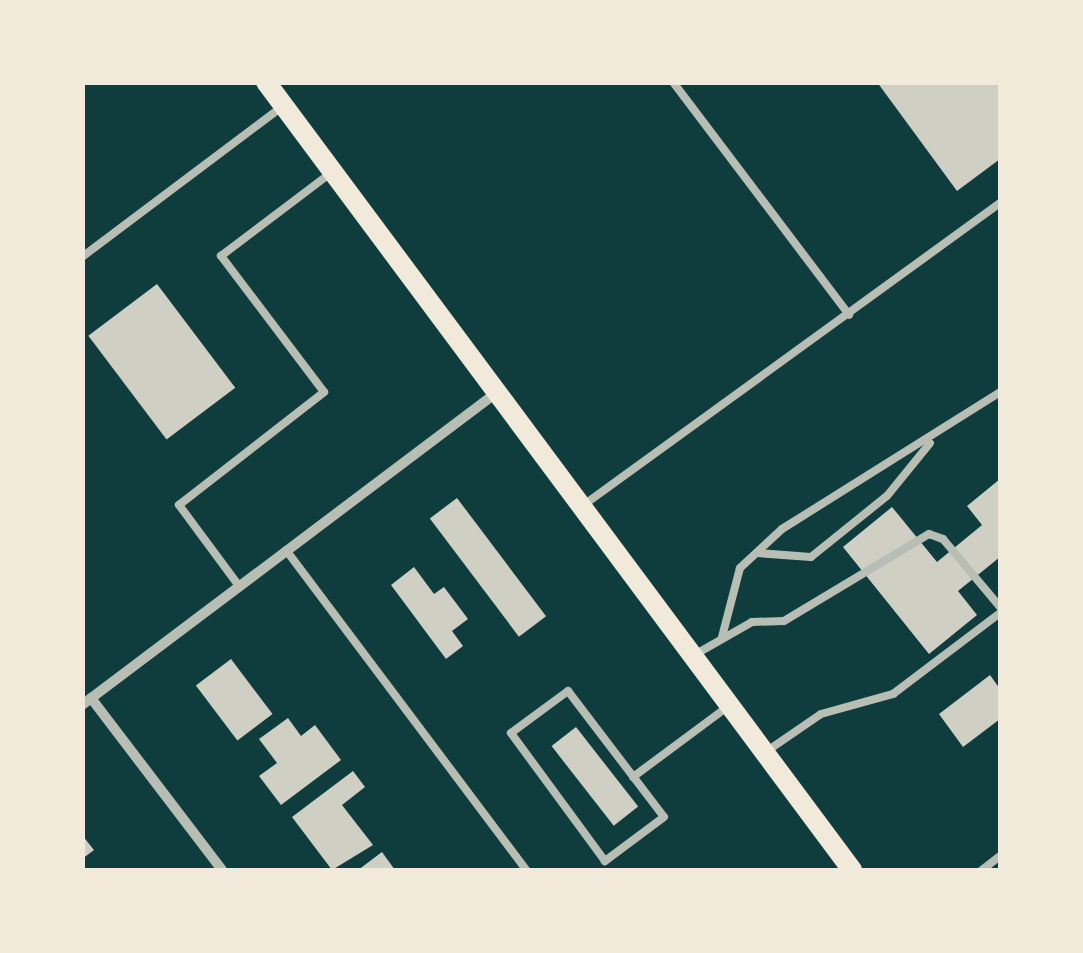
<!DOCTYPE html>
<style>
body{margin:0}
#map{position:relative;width:1083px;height:953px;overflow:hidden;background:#0f3d3e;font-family:Bitter,serif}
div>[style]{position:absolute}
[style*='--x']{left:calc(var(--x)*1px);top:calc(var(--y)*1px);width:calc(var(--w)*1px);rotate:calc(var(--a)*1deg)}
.building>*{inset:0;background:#cfcfc3;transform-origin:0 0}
.service>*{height:8px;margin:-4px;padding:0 4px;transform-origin:4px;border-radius:4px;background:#b8beb3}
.minor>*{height:10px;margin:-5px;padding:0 5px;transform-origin:5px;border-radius:5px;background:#b8beb3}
.secondary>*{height:20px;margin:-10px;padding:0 10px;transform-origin:10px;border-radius:10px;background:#f1e9da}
span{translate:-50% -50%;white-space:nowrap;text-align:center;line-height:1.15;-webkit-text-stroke:8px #f1e9da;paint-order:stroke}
.frame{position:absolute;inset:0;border:85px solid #f1e9da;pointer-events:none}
</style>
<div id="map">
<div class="building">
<i style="clip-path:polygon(877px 82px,1000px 82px,1000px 159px,957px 191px)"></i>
<i style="left:157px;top:284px;width:130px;height:86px;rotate:53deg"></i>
<i style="clip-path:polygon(1000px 479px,1000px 557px,958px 591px,977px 615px,929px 654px,843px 547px,892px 507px,937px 562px,982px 525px,967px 506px)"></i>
<i style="left:457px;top:498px;width:148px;height:34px;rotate:53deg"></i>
<i style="clip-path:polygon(414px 567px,434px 594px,444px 587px,468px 619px,452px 631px,463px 646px,446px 659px,391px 585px)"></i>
<i style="left:231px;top:659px;width:69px;height:44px;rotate:53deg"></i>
<i style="clip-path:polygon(990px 675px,1000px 689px,1000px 719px,963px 747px,939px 714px)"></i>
<i style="clip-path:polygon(288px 718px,301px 736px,315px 725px,341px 760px,281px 805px,259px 776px,277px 763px,259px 739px)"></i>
<i style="left:576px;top:727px;width:101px;height:31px;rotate:52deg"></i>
<i style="clip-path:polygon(353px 771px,365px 787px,342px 805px,373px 845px,332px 870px,292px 817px)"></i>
<i style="clip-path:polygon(82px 835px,94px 850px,82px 859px)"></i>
<i style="clip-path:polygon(382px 852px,395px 870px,358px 870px)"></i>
</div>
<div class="service">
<i style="--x:673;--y:82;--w:292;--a:52.9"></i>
<i style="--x:82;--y:257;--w:251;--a:-36.9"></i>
<i style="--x:585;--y:504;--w:513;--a:-35.95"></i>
<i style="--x:286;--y:550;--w:400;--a:53.1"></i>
<i style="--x:757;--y:553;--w:54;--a:4.2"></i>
<i style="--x:811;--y:557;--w:97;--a:-38.8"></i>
<i style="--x:887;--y:496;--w:68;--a:-50.9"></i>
<i style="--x:239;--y:586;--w:101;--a:-126.5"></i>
<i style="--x:179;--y:505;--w:184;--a:-37.9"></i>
<i style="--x:324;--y:392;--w:171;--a:-127.1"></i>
<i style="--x:221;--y:256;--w:139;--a:-37.1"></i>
<i style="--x:722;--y:637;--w:71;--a:-75.4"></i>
<i style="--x:740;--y:568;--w:57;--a:-42.9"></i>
<i style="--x:782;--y:529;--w:257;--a:-32.1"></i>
<i style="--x:696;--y:654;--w:64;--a:-29.7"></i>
<i style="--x:752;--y:622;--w:32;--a:-2"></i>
<i style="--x:784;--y:621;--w:169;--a:-31"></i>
<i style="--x:929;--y:534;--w:15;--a:20"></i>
<i style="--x:943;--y:539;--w:89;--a:50"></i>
<i style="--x:568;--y:691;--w:158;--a:52.7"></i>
<i style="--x:664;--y:817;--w:74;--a:143.3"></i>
<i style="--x:605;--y:861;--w:159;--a:-126.3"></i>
<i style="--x:511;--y:733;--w:71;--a:-36.4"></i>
<i style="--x:767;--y:751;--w:65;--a:-34.4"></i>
<i style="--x:821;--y:714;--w:75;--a:-15.5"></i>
<i style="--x:893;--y:694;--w:134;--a:-37.1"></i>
<i style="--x:633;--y:777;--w:121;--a:-36.6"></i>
<i style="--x:982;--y:870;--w:23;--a:-38"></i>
</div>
<div class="minor">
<i style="--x:91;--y:698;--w:216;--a:52.7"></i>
<i style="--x:82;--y:705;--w:518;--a:-37"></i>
</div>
<div class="secondary">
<i style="--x:266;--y:82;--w:982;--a:53.36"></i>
</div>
<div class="frame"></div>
</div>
